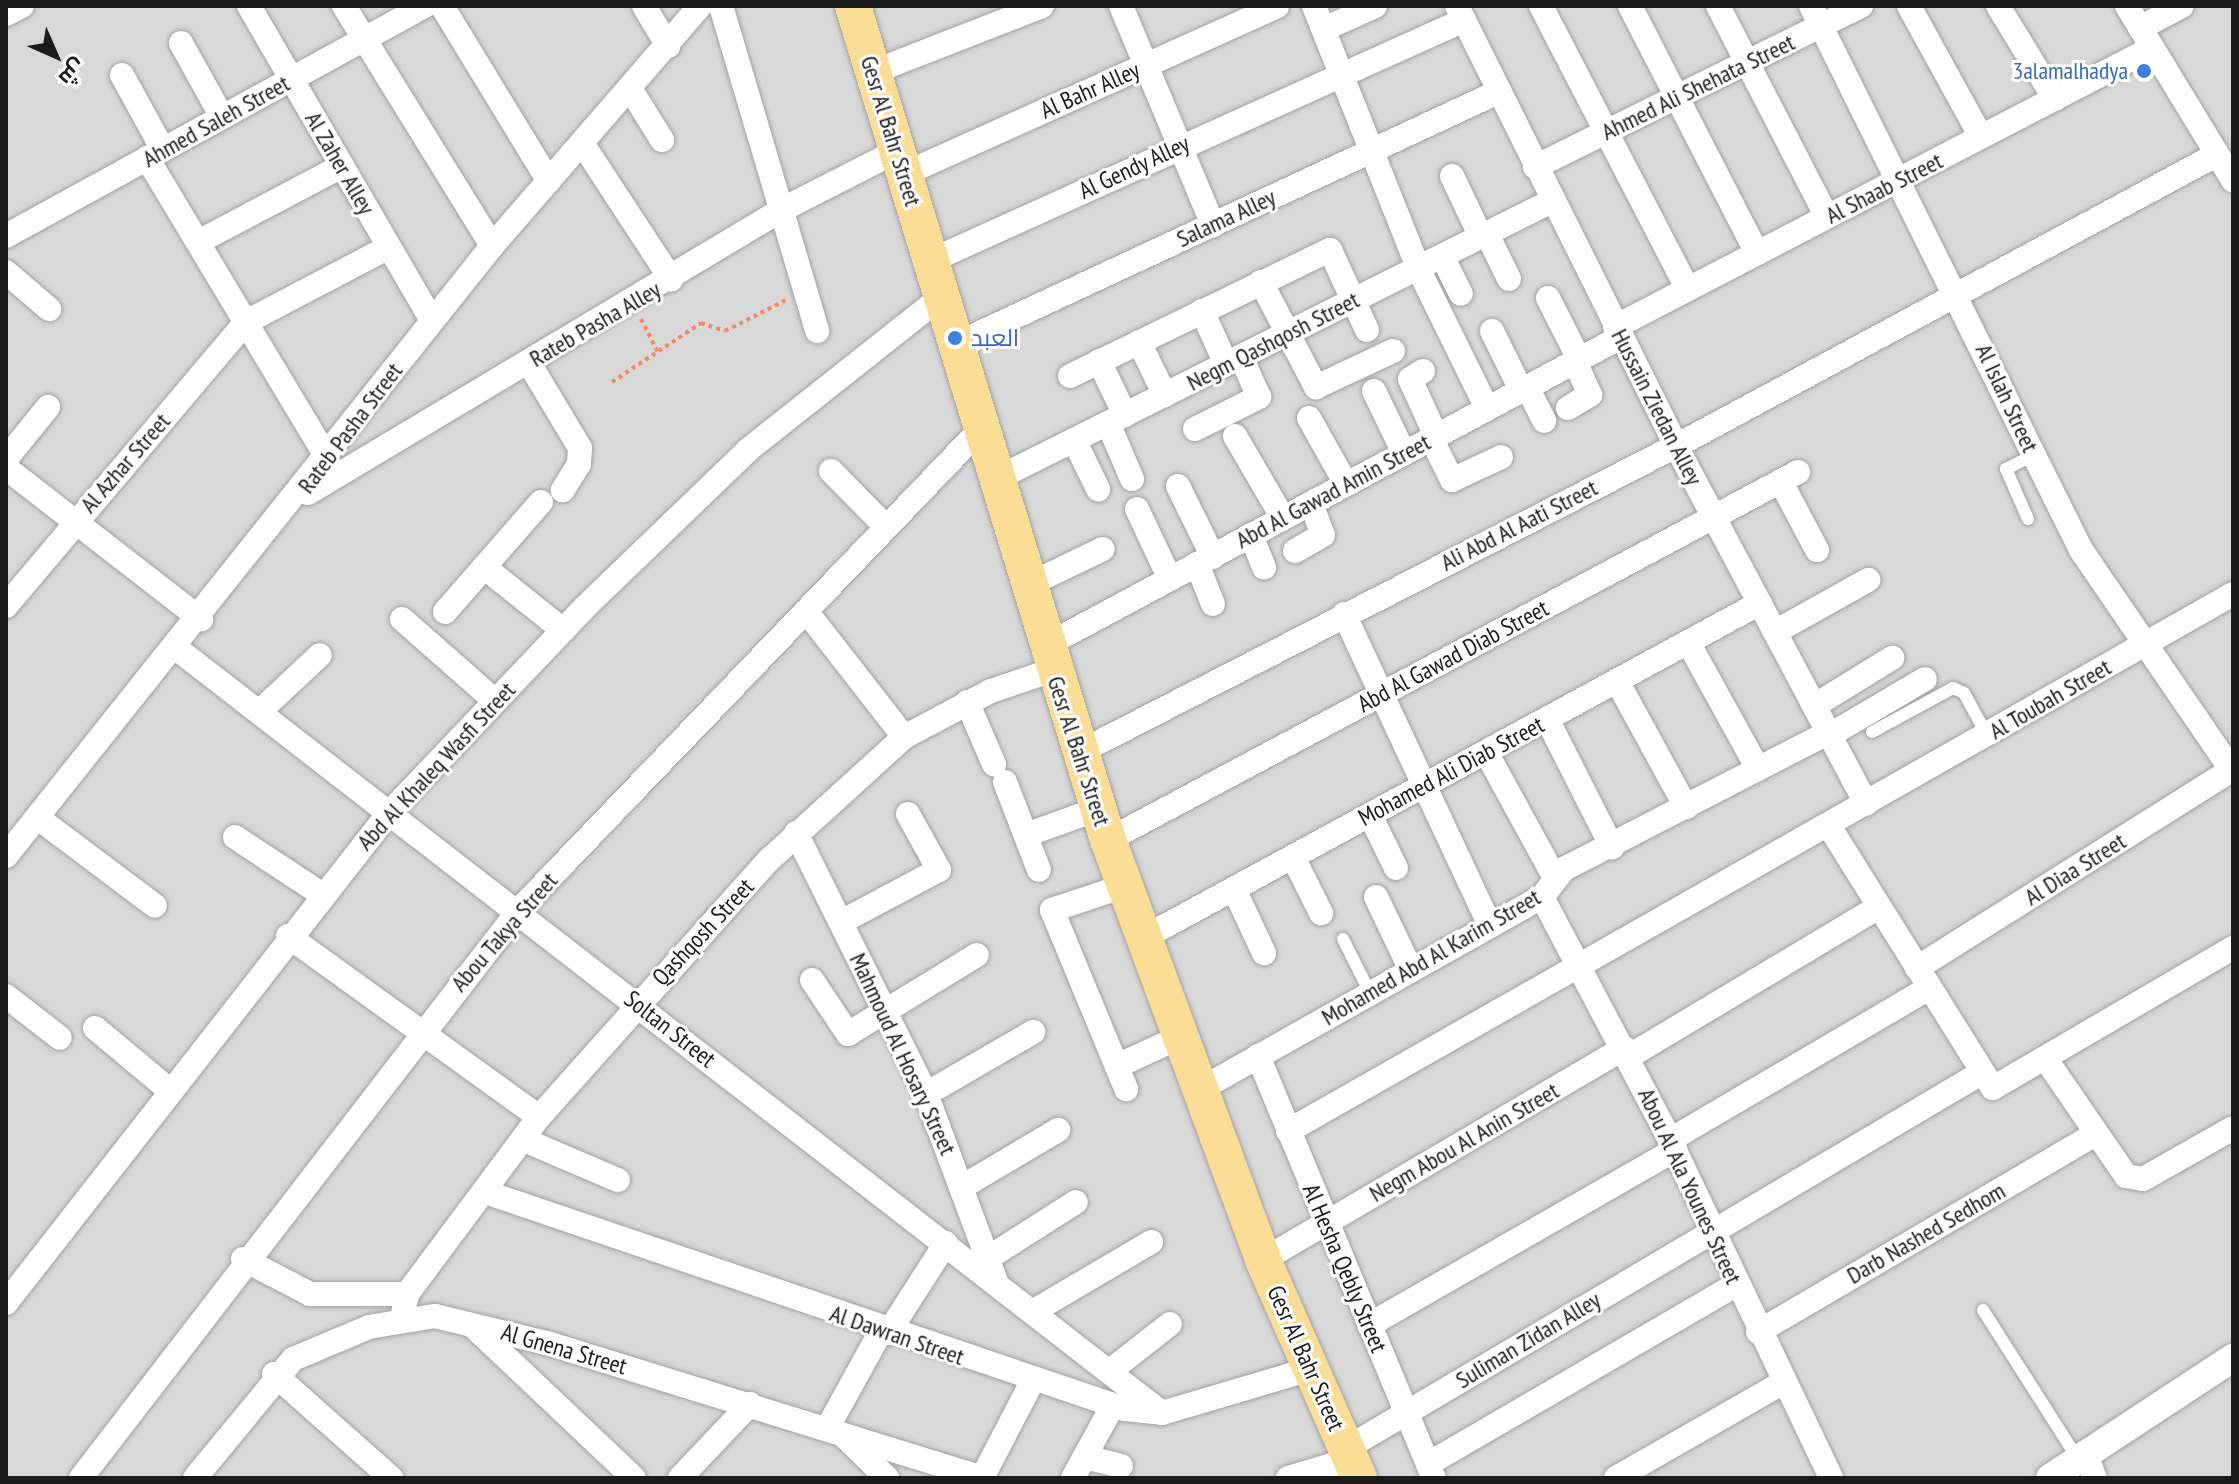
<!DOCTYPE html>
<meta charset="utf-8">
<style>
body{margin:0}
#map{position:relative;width:2239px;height:1484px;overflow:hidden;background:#edeae0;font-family:"PT Sans Narrow",Cairo,sans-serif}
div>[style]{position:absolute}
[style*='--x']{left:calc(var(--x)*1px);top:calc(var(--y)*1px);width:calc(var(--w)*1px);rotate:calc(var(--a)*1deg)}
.residential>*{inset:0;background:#d9d8d8;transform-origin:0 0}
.path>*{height:4px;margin-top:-2px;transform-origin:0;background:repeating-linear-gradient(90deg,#fa8763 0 4px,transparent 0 8px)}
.roads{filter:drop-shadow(0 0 2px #a2a2a2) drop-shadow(0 0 2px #a2a2a2)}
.service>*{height:12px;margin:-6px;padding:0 6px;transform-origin:6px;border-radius:6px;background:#fff}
.minor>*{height:24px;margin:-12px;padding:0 12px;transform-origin:12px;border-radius:12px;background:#fff}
.tertiary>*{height:28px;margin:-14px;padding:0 14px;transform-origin:14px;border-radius:14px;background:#fff}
.primary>*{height:36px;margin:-18px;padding:0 18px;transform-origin:18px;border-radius:18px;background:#fcdd95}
.dots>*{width:22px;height:22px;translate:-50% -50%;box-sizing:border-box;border:4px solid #fff;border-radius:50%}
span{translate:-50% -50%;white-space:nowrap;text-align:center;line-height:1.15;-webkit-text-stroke:6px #fff;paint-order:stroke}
.shop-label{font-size:24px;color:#366cbe}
.right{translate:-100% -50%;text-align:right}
.left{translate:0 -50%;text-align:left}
.street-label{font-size:24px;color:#1b1b1b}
.frame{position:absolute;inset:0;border:8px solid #1b1b1b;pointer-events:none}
.north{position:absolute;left:16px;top:16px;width:80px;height:80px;-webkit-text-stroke:6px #fff;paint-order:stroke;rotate:135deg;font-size:22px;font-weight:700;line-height:32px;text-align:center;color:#1b1b1b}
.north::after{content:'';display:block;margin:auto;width:28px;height:36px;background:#1b1b1b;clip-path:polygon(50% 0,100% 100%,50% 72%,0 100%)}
</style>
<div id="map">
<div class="residential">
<i style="left:6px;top:6px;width:2227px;height:1472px"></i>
</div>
<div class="path">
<i style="--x:641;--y:319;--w:38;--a:63"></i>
<i style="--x:612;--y:382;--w:107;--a:-33.5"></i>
<i style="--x:701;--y:323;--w:25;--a:18"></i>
<i style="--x:725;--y:331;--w:68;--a:-26.9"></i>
</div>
<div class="roads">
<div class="service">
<i style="--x:2028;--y:519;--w:55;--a:-113.7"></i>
<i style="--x:2006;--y:469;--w:30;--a:-27"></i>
<i style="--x:1872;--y:732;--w:92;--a:-28.5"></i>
<i style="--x:1953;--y:688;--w:12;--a:24"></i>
<i style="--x:1964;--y:693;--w:48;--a:61.3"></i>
<i style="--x:1343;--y:939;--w:60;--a:63.4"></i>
<i style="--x:1983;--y:1310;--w:177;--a:57.5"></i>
</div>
<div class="minor">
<i style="--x:249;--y:6;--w:363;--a:59.8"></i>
<i style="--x:344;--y:6;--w:282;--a:58.3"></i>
<i style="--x:442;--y:6;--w:205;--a:58.6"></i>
<i style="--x:644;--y:6;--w:47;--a:59"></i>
<i style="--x:721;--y:6;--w:339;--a:73.5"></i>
<i style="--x:1121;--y:6;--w:238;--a:67.2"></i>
<i style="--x:1314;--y:6;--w:282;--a:68.3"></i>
<i style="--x:1418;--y:268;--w:156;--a:63.8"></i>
<i style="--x:1457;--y:6;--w:491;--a:63.5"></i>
<i style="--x:1676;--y:446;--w:405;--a:62"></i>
<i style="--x:1541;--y:6;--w:319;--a:62.6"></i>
<i style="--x:1630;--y:6;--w:278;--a:62.8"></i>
<i style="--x:1718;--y:6;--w:237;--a:62.7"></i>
<i style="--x:1811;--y:6;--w:607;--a:63.6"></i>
<i style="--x:2081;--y:550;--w:269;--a:55.6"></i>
<i style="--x:1909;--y:6;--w:149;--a:61.2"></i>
<i style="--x:1998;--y:6;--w:109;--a:58.5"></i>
<i style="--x:2127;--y:6;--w:204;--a:58.7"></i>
<i style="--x:6;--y:14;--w:18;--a:-27"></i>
<i style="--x:2140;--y:28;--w:47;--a:-27.6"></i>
<i style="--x:1324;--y:29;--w:56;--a:-24.3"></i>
<i style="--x:181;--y:43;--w:85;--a:61"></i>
<i style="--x:873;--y:72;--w:181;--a:-21.3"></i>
<i style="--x:122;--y:75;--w:85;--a:61.3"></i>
<i style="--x:631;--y:90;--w:59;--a:58.2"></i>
<i style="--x:582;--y:143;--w:163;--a:56.8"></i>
<i style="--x:147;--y:158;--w:351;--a:59"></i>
<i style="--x:1535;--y:167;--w:364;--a:-26.3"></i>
<i style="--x:904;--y:174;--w:409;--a:-24.2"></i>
<i style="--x:1452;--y:176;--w:68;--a:64.6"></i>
<i style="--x:1487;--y:234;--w:50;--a:63.9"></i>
<i style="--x:6;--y:236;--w:478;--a:-28.8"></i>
<i style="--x:198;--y:242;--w:163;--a:-27.8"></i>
<i style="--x:1442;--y:256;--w:42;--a:63.4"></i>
<i style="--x:930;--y:261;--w:586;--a:-24.29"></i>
<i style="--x:6;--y:272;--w:57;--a:40.7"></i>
<i style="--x:1261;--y:282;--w:119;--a:62.4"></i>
<i style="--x:1316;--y:387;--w:85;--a:-25.1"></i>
<i style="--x:1548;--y:298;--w:68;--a:63.1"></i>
<i style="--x:1202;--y:311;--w:58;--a:65.6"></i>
<i style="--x:1615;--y:327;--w:605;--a:-27.45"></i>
<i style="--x:1492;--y:331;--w:66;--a:63.8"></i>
<i style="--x:1139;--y:342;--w:59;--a:63.9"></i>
<i style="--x:954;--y:345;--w:600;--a:-24.94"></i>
<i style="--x:1099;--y:361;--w:60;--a:64.3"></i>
<i style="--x:529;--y:363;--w:99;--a:59"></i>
<i style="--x:580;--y:448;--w:16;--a:94"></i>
<i style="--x:579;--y:464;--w:31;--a:122"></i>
<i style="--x:1423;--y:371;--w:15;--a:148"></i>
<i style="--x:1410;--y:379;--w:63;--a:65.5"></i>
<i style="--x:1070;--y:376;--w:289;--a:-25.9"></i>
<i style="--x:1330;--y:250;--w:88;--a:65.2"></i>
<i style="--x:1527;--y:387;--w:38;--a:63"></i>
<i style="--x:1374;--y:391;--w:69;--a:64.2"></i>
<i style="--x:1568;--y:408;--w:26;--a:-31"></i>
<i style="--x:1590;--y:395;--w:37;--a:-114"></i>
<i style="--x:1309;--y:418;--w:76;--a:60.7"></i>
<i style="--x:1108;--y:423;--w:61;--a:66.8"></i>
<i style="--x:1195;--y:429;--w:72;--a:-26.6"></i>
<i style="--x:1259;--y:397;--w:44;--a:-114.2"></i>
<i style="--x:1235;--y:436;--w:95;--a:59.7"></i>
<i style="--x:1431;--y:438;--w:47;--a:63.4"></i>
<i style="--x:1452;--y:480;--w:54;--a:-25.1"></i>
<i style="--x:1074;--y:440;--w:55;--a:63.9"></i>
<i style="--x:6;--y:459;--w:67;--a:-51.1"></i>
<i style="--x:6;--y:468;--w:247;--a:37.8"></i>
<i style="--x:831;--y:471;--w:78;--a:45.5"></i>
<i style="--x:994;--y:480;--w:624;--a:-26.57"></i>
<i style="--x:1781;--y:482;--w:77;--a:62.1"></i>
<i style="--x:1178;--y:486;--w:79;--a:63.8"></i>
<i style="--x:308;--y:493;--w:553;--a:-30.87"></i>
<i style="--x:783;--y:209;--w:128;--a:-27"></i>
<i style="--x:1137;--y:509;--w:77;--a:64.8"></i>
<i style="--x:1251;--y:535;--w:35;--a:68"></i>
<i style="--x:1295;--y:551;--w:32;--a:-30"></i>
<i style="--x:1323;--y:535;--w:34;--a:-111"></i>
<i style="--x:1197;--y:564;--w:43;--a:68.2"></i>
<i style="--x:484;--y:567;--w:101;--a:38.6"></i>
<i style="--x:1026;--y:586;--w:85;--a:-25.7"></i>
<i style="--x:6;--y:606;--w:372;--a:-49.8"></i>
<i style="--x:246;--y:322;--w:161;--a:-27.7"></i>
<i style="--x:806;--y:611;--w:160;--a:52.1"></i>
<i style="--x:445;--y:612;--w:146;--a:-48.9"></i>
<i style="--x:1344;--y:614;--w:344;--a:64.9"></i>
<i style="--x:402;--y:619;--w:124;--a:41.4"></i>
<i style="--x:1775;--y:632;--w:107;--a:-29.2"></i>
<i style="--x:1688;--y:642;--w:145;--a:61.1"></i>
<i style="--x:1045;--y:646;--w:654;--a:-28.21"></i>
<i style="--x:176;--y:648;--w:1248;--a:37.81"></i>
<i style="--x:1617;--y:681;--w:144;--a:61.3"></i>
<i style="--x:967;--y:702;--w:68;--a:66.5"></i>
<i style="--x:1814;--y:706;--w:92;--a:-31.6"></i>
<i style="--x:259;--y:712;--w:83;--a:-43.1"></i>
<i style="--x:1547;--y:719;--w:144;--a:63.1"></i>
<i style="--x:1830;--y:735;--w:110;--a:-30.5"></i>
<i style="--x:1080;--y:752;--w:670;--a:-27.18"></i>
<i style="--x:1676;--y:446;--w:613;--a:-28.32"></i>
<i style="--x:1486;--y:752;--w:144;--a:61.3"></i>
<i style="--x:1005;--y:782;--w:94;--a:68.9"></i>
<i style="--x:1370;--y:815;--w:59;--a:63.9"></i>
<i style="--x:38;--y:818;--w:146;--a:36.9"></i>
<i style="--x:1829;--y:826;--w:309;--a:58"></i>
<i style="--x:1993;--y:1088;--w:278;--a:-30.3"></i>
<i style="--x:796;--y:833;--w:292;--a:63.5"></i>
<i style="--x:926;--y:1094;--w:200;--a:69.5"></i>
<i style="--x:1026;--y:835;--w:77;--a:-19.9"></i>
<i style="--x:235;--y:837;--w:103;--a:33.5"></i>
<i style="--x:1108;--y:840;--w:782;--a:-28.07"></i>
<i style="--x:6;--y:856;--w:780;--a:-51.45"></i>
<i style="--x:492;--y:246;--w:318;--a:-49.1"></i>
<i style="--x:1293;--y:857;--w:63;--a:63.4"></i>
<i style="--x:1124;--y:886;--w:76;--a:161.6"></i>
<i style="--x:1052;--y:910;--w:194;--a:67.5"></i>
<i style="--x:1234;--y:889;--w:71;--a:64.9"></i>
<i style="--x:1376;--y:897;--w:81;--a:64.4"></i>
<i style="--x:1542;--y:897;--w:275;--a:62.2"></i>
<i style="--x:1670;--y:1140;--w:374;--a:64.5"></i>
<i style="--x:841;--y:922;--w:111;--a:-28"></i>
<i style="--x:939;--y:870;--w:64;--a:-119"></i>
<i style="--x:288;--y:936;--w:309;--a:35.8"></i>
<i style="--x:1143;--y:938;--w:702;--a:-28.5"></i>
<i style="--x:1917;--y:968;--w:373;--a:-32.2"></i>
<i style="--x:812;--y:980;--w:65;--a:56.3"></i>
<i style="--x:848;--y:1034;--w:151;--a:-31.5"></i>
<i style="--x:6;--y:996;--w:68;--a:37.9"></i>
<i style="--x:95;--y:1028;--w:94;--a:39.8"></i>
<i style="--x:1258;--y:1056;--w:457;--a:67.4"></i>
<i style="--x:1628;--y:1057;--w:292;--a:-30.9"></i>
<i style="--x:2045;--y:1058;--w:143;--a:55.5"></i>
<i style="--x:2126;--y:1176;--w:17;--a:10"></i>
<i style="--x:2143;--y:1179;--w:103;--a:-29.5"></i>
<i style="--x:1117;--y:1066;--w:69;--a:-24.7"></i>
<i style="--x:1199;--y:1090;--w:394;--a:-29.4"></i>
<i style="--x:1542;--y:897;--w:36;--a:-52"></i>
<i style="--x:1564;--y:869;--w:298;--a:-27.3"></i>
<i style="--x:926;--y:1094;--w:124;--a:-30.1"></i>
<i style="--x:1288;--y:1131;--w:1087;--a:-29.61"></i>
<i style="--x:524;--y:1140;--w:102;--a:23.1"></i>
<i style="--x:1670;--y:1140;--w:300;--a:-30.4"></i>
<i style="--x:962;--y:1187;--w:112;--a:-30.7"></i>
<i style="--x:488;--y:1193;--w:673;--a:18.73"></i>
<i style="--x:1125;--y:1409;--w:37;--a:6"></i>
<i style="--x:1162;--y:1413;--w:155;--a:-16.5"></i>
<i style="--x:988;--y:1258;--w:104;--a:-32.5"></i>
<i style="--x:243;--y:1259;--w:76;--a:27.6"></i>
<i style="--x:310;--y:1294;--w:97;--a:0"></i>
<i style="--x:1263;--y:1260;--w:419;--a:-30.4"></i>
<i style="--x:6;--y:1303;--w:622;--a:-51.99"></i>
<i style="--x:389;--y:813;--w:283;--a:-46.4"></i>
<i style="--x:584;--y:608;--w:228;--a:-43.9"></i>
<i style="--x:748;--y:450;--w:245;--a:-38.4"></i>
<i style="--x:1034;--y:1311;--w:136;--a:-30.5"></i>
<i style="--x:402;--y:1318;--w:25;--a:-78"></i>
<i style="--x:407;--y:1294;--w:221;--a:-53.3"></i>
<i style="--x:539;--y:1117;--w:346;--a:-48.2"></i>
<i style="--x:770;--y:859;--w:181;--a:-42.3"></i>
<i style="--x:904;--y:737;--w:98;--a:-27.9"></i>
<i style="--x:991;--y:691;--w:65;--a:-18.7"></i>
<i style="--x:1369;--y:1325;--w:353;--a:-29.8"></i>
<i style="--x:473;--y:1326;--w:221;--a:43.4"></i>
<i style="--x:1758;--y:1332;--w:391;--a:-30.4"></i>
<i style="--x:888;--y:1333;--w:107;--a:-57.2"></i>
<i style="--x:1110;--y:1371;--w:76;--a:-38.1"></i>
<i style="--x:274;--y:1374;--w:157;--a:41.6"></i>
<i style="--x:828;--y:1427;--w:110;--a:-61.1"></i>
<i style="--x:843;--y:1435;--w:62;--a:44.3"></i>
<i style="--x:1347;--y:1448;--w:737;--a:-30.6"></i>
<i style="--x:2086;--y:1455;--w:25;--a:69"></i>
<i style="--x:1085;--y:1457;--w:37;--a:14"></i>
<i style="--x:1428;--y:1464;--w:356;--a:-30.2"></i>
<i style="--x:81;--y:1478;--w:717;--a:-52.36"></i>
<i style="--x:519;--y:910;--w:664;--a:-46.16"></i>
<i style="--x:195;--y:1478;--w:154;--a:-50.5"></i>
<i style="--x:293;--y:1359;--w:82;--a:-22.8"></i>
<i style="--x:369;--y:1327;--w:67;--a:-9.5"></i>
<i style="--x:435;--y:1316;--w:115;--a:13.6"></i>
<i style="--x:547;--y:1343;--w:456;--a:17.2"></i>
<i style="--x:680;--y:1478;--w:102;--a:-46.6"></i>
<i style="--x:982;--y:1478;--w:110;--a:-62.5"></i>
<i style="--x:1073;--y:1478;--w:83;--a:-61.3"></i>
<i style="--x:1288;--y:1478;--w:67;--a:-16.5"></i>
<i style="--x:1616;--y:1478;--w:191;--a:-29.8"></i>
</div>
<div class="tertiary">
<i style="--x:2050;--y:1478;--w:219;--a:-33.3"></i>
</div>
<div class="primary">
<i style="--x:853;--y:6;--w:872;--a:73"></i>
<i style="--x:1108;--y:840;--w:448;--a:69.7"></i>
<i style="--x:1263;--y:1260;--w:238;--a:66.2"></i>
</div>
</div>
<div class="dots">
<i style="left:2144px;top:71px;background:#3f7fe0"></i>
<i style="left:955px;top:338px;background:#3f7fe0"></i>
</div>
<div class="shop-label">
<span class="right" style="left:2128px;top:71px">3alamalhadya</span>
<span class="left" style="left:971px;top:338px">العبد</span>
</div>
<div class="street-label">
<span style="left:1698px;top:87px;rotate:-26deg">Ahmed Ali Shehata Street</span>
<span style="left:1090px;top:90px;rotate:-24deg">Al Bahr Alley</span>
<span style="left:216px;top:121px;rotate:-29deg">Ahmed Saleh Street</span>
<span style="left:891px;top:131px;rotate:73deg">Gesr Al Bahr Street</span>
<span style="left:340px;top:163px;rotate:60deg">Al Zaher Alley</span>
<span style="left:1134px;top:167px;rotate:-25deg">Al Gendy Alley</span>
<span style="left:1884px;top:188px;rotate:-27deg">Al Shaab Street</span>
<span style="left:1226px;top:218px;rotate:-25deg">Salama Alley</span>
<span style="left:595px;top:324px;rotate:-30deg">Rateb Pasha Alley</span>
<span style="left:1273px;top:341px;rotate:-27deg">Negm Qashqosh Street</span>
<span style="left:2007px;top:398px;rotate:65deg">Al Islah Street</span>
<span style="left:1657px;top:407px;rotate:63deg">Hussain Ziedan Alley</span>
<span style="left:350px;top:428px;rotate:-53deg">Rateb Pasha Street</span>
<span style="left:125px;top:463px;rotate:-49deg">Al Azhar Street</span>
<span style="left:1333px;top:491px;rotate:-28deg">Abd Al Gawad Amin Street</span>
<span style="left:1519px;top:525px;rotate:-27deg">Ali Abd Al Aati Street</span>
<span style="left:1453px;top:656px;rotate:-28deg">Abd Al Gawad Diab Street</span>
<span style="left:2050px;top:699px;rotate:-30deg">Al Toubah Street</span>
<span style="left:1079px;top:751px;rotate:72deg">Gesr Al Bahr Street</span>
<span style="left:436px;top:766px;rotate:-47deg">Abd Al Khaleq Wasfi Street</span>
<span style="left:1451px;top:771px;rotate:-28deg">Mohamed Ali Diab Street</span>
<span style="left:2075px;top:869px;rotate:-32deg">Al Diaa Street</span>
<span style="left:504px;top:932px;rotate:-49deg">Abou Takya Street</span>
<span style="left:703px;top:932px;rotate:-47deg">Qashqosh Street</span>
<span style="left:1431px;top:957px;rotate:-30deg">Mohamed Abd Al Karim Street</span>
<span style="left:670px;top:1029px;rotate:38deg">Soltan Street</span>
<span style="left:903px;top:1054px;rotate:65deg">Mahmoud Al Hosary Street</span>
<span style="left:1464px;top:1142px;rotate:-30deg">Negm Abou Al Anin Street</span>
<span style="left:1690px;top:1186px;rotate:65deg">Abou Al Ala Younes Street</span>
<span style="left:1926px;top:1233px;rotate:-30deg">Darb Nashed Sedhom</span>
<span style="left:1345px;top:1268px;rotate:67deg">Al Hesha Qebly Street</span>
<span style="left:897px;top:1335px;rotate:19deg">Al Dawran Street</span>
<span style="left:1528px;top:1340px;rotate:-31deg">Suliman Zidan Alley</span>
<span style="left:564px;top:1349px;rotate:16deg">Al Gnena Street</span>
<span style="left:1306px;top:1358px;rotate:66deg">Gesr Al Bahr Street</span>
</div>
<div class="frame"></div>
<div class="north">ش</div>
</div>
